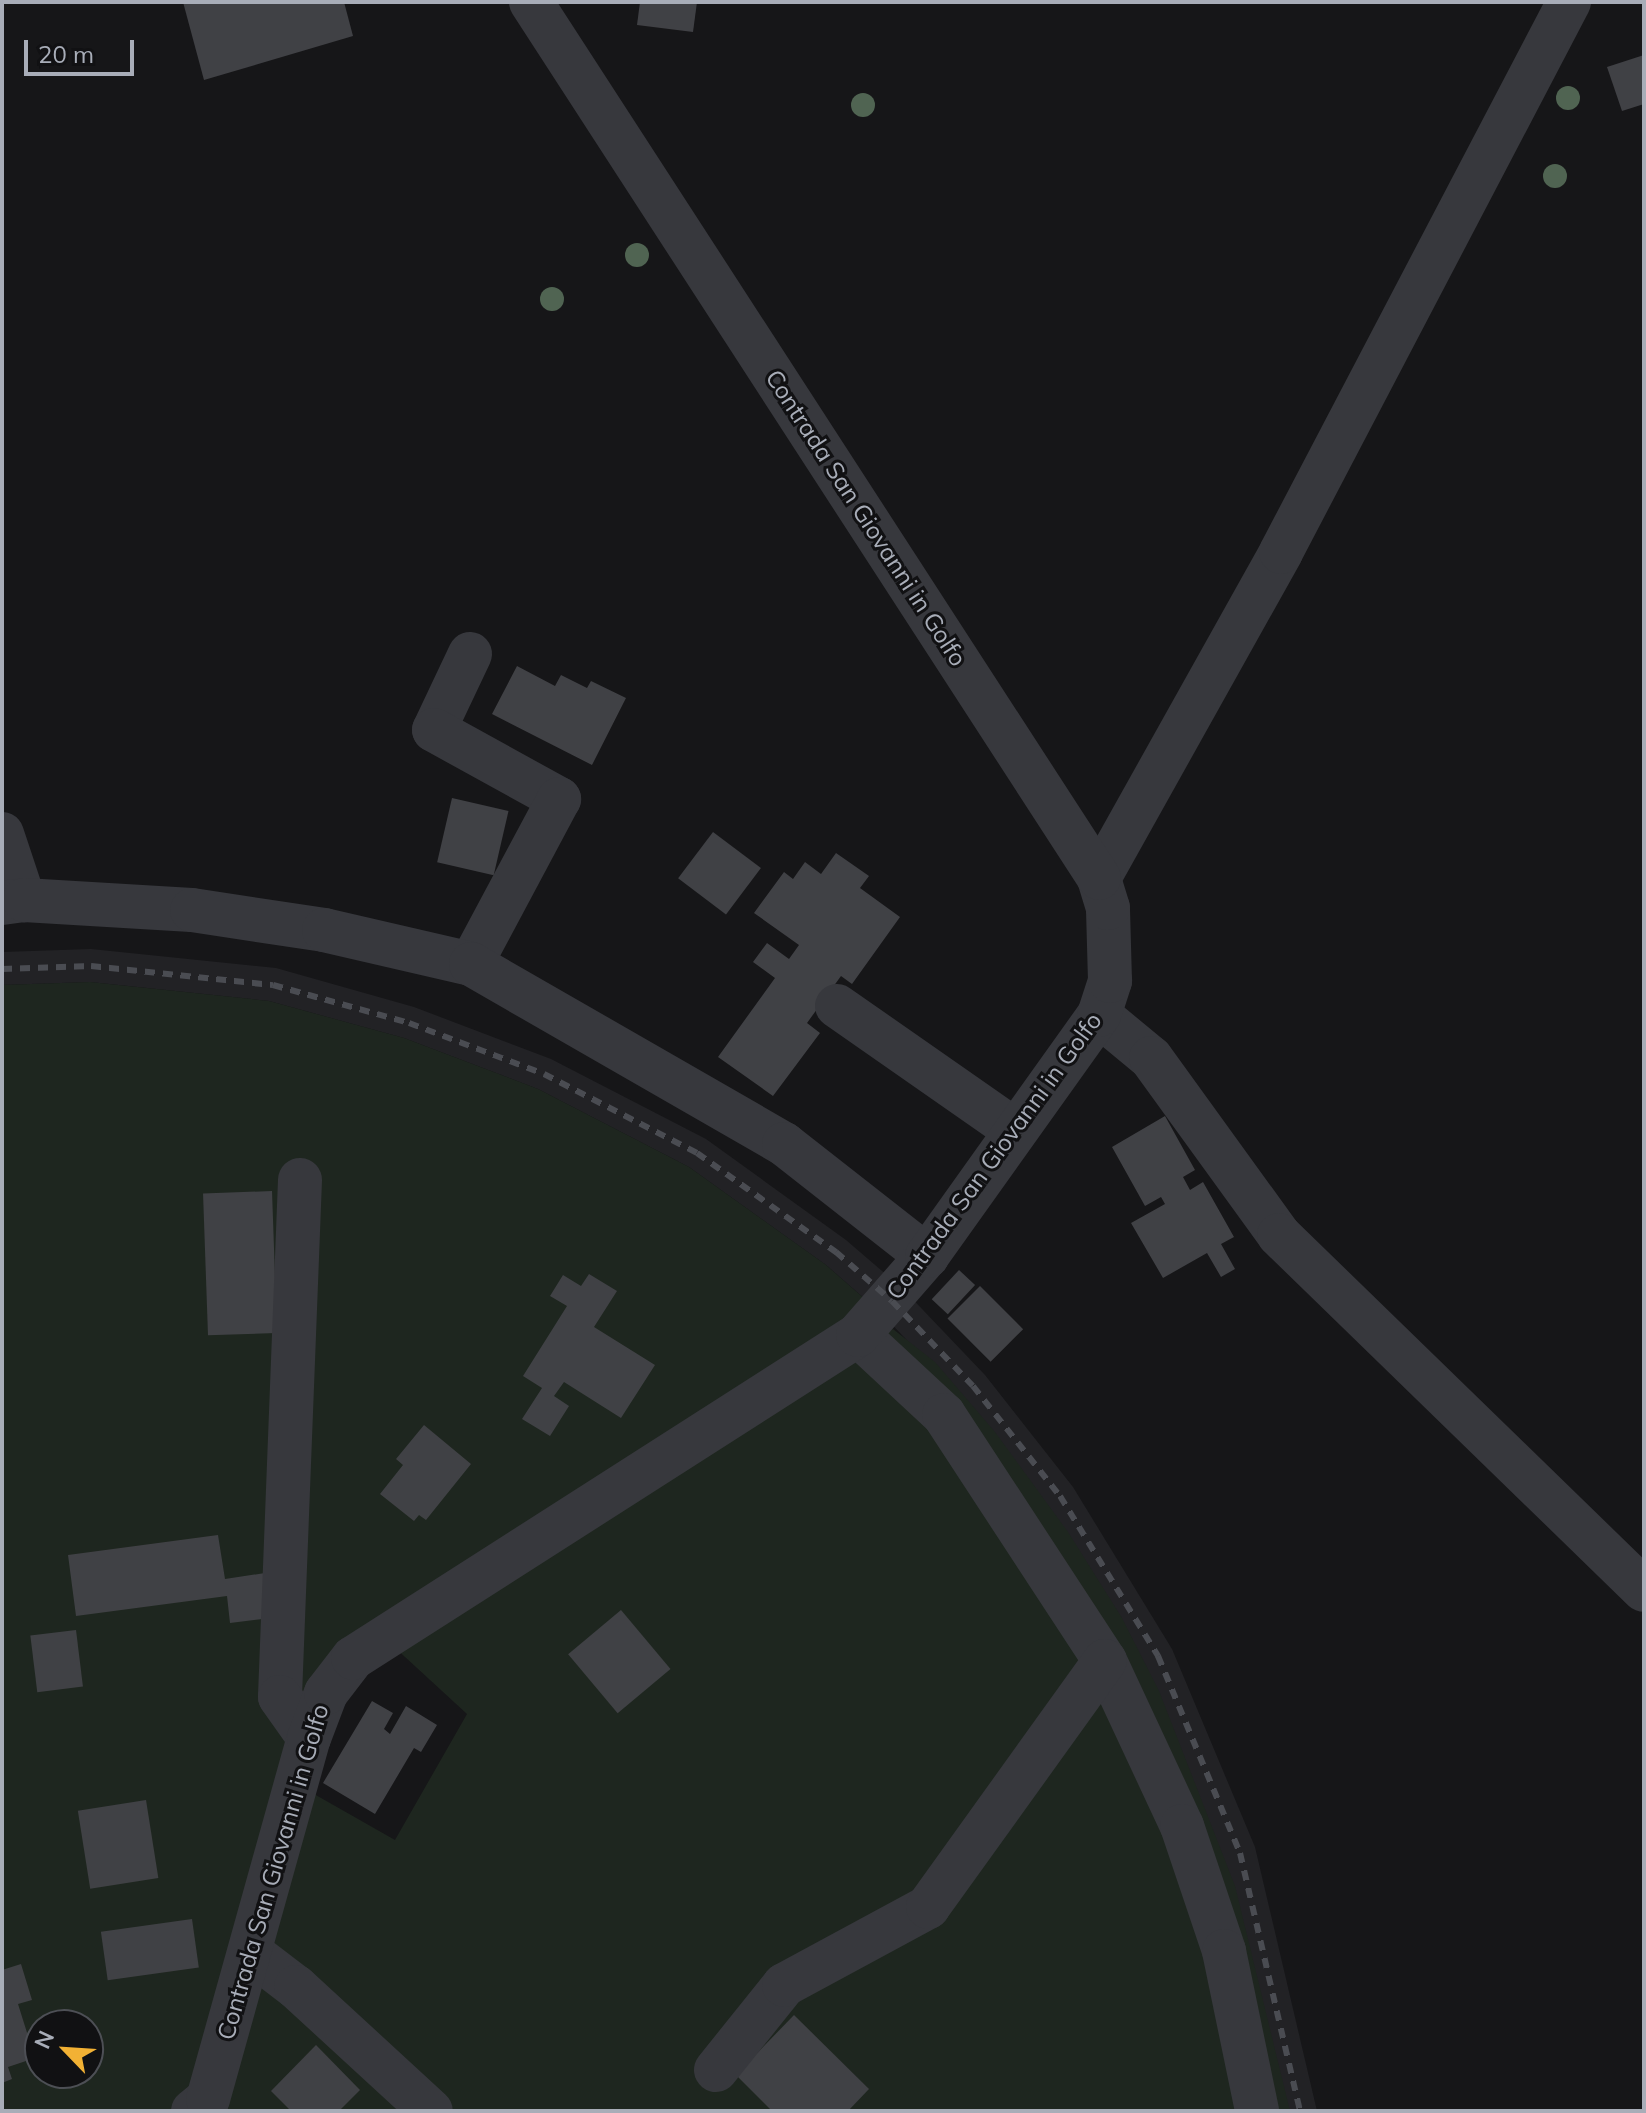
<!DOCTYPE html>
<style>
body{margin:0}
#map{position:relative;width:1646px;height:2113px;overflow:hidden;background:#161618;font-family:Mulish,sans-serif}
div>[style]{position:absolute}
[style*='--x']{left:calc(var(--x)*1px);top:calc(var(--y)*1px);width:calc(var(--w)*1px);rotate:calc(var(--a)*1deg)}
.built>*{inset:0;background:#222225}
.green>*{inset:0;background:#1e261f}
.building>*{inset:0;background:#404145;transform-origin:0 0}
.minor>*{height:44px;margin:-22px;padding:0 22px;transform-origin:22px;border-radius:22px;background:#37383d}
.rail>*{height:6px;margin-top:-3px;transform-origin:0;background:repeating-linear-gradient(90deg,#4a4c52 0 10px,transparent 0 18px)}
.trees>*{width:24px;height:24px;margin:-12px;border-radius:50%;background:#506452}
span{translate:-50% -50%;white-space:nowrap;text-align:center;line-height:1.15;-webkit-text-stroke:6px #111113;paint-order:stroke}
.street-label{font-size:24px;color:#a8adb8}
.frame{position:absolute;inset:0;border:4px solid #a8adb8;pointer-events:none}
.north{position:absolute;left:24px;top:2009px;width:80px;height:80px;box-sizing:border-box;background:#111113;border:2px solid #4d4f55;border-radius:50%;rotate:295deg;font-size:22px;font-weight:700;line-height:32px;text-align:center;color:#a8adb8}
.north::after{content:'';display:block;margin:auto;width:28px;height:36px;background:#f2b134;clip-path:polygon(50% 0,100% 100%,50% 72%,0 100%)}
.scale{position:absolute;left:24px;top:40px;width:110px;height:36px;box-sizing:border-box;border:4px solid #a8adb8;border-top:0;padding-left:10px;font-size:24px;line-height:28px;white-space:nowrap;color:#a8adb8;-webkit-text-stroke:6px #111113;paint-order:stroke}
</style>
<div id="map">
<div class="built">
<i style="clip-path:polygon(91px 949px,276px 968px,414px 1007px,551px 1059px,706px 1139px,846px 1240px,903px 1289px,985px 1375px,1073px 1487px,1172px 1649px,1255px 1847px,1317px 2111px,1283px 2111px,960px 1396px,881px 1313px,826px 1265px,689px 1167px,538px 1089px,404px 1038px,269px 1001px,90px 982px,2px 985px,2px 952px)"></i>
</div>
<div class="green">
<i style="clip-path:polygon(evenodd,90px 982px,269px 1001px,404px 1038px,538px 1089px,689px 1167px,826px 1265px,874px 1307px,339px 1659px,182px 2111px,2px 2111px,2px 985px,90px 982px,40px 2025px,88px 2025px,88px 2073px,40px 2073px,40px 2025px)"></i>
<i style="clip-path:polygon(893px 1329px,935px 1362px,995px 1432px,1068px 1532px,1122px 1618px,1159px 1691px,1235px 1886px,1290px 2111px,211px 2111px,307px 1790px,395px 1840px,467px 1714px,392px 1645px)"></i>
</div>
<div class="building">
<i style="clip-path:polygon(183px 2px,344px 2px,353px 36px,204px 80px)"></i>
<i style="clip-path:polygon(640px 2px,697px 2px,693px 32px,637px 25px)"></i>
<i style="clip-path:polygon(1644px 55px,1644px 104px,1622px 111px,1607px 67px)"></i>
<i style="clip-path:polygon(517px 666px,555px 686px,561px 675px,587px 688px,591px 681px,626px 698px,592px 765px,492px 714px)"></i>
<i style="left:452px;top:798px;width:58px;height:66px;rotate:13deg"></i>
<i style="left:713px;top:832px;width:60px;height:58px;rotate:37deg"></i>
<i style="clip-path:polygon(836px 853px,869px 876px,860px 888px,900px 917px,852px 984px,841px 976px,807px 1023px,820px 1033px,773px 1096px,718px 1057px,775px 978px,753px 962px,767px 943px,789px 959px,799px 945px,754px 913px,784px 872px,793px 879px,805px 862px,821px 874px)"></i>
<i style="clip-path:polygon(1165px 1116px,1195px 1170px,1183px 1177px,1190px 1190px,1203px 1182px,1234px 1237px,1221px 1244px,1235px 1269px,1221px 1277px,1207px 1253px,1163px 1278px,1131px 1223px,1165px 1204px,1161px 1197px,1145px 1206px,1112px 1147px)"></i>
<i style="left:272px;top:1191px;width:142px;height:69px;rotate:88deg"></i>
<i style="left:959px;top:1270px;width:22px;height:40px;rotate:43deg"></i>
<i style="clip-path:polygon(589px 1274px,617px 1291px,594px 1327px,655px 1365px,621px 1418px,564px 1382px,554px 1396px,569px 1406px,550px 1436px,522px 1419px,542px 1388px,523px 1376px,567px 1306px,550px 1296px,563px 1275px,581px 1286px)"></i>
<i style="left:980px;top:1286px;width:61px;height:46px;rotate:45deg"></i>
<i style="clip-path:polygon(424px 1425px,471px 1464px,426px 1520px,419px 1515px,414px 1521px,380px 1494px,403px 1465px,396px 1459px)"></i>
<i style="clip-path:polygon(218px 1535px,225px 1579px,265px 1573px,271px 1618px,230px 1623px,227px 1596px,76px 1616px,68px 1555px)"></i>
<i style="left:621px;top:1610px;width:77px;height:69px;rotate:50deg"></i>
<i style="left:76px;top:1630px;width:57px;height:46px;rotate:83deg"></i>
<i style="clip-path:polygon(372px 1701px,393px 1713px,384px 1729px,390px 1734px,406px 1706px,437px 1725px,421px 1752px,414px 1748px,375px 1814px,323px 1783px)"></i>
<i style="left:146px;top:1800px;width:79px;height:69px;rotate:81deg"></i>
<i style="left:192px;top:1919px;width:49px;height:92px;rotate:82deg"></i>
<i style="clip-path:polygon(21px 1964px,32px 2000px,18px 2004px,35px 2058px,8px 2067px,12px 2079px,2px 2083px,2px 1970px)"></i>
<i style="clip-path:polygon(794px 2015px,869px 2089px,848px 2111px,772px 2111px,736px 2075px)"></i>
<i style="clip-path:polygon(316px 2045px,360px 2090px,339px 2111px,291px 2111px,271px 2091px)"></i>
</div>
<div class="minor">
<i style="--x:470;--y:654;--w:84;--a:115.3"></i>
<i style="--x:434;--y:730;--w:143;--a:28.9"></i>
<i style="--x:559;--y:799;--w:187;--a:118.1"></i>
<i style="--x:2;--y:834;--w:70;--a:71.6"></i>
<i style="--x:1099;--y:878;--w:373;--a:-60.8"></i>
<i style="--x:1281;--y:552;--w:621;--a:-62.36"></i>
<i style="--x:2;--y:903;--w:22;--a:-8"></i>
<i style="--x:24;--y:900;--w:168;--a:3.4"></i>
<i style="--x:192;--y:910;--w:134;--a:8.6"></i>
<i style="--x:324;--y:930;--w:151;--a:13"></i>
<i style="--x:471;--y:964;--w:361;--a:29.9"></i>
<i style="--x:784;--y:1144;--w:182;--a:38.1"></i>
<i style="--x:837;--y:1006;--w:217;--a:34.9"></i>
<i style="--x:1099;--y:1015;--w:67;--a:39.6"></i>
<i style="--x:1151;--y:1058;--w:218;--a:54.1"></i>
<i style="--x:1279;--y:1235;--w:509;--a:44.2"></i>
<i style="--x:300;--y:1180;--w:517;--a:92.22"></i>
<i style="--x:280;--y:1697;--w:50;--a:54.7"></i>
<i style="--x:858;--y:1335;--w:117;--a:42.9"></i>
<i style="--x:944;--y:1415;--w:294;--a:56.8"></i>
<i style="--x:1105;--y:1661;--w:182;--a:65"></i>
<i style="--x:1182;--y:1826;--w:132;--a:71.4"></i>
<i style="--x:1224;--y:1951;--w:163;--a:78.3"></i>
<i style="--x:250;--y:1952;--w:58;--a:37.3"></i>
<i style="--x:296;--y:1987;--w:183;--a:42.6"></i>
<i style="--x:716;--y:2070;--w:109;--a:-51.3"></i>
<i style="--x:784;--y:1985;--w:164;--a:-28.4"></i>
<i style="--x:928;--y:1907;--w:303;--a:-54.3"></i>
<i style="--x:193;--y:2111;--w:19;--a:-39"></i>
<i style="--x:208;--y:2099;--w:375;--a:-74.4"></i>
<i style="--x:309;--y:1738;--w:48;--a:-69.3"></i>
<i style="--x:326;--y:1693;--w:44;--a:-52.4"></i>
<i style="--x:353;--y:1658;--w:599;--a:-32.6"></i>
<i style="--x:858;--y:1335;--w:105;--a:-48.9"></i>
<i style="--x:927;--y:1256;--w:296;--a:-54.5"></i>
<i style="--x:1099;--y:1015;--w:36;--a:-72"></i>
<i style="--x:1110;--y:981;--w:73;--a:-91.6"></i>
<i style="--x:1108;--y:908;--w:31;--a:-107"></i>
<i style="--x:1099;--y:878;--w:1044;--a:-122.96"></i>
</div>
<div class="rail">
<i style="--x:2;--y:969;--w:89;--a:-1.9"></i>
<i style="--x:91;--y:966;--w:183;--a:6"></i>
<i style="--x:273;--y:985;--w:141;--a:15.6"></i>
<i style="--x:409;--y:1023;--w:144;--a:20.7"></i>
<i style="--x:544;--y:1074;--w:172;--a:27.3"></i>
<i style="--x:697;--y:1153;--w:171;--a:35.5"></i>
<i style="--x:836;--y:1252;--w:74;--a:41.2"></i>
<i style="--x:892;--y:1301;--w:117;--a:46.4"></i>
<i style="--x:973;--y:1386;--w:140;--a:51.7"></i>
<i style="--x:1060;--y:1496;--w:188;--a:58.5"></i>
<i style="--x:1158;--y:1656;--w:213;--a:67.4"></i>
<i style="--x:1240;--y:1853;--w:265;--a:76.9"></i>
</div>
<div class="trees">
<i style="left:1568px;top:98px"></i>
<i style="left:863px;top:105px"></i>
<i style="left:1555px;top:176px"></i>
<i style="left:637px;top:255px"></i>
<i style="left:552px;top:299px"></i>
</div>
<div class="street-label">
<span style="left:866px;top:518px;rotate:57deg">Contrada San Giovanni in Golfo</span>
<span style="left:994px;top:1156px;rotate:-54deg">Contrada San Giovanni in Golfo</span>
<span style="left:273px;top:1872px;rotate:-74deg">Contrada San Giovanni in Golfo</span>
</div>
<div class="frame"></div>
<div class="north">N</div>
<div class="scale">20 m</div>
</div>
